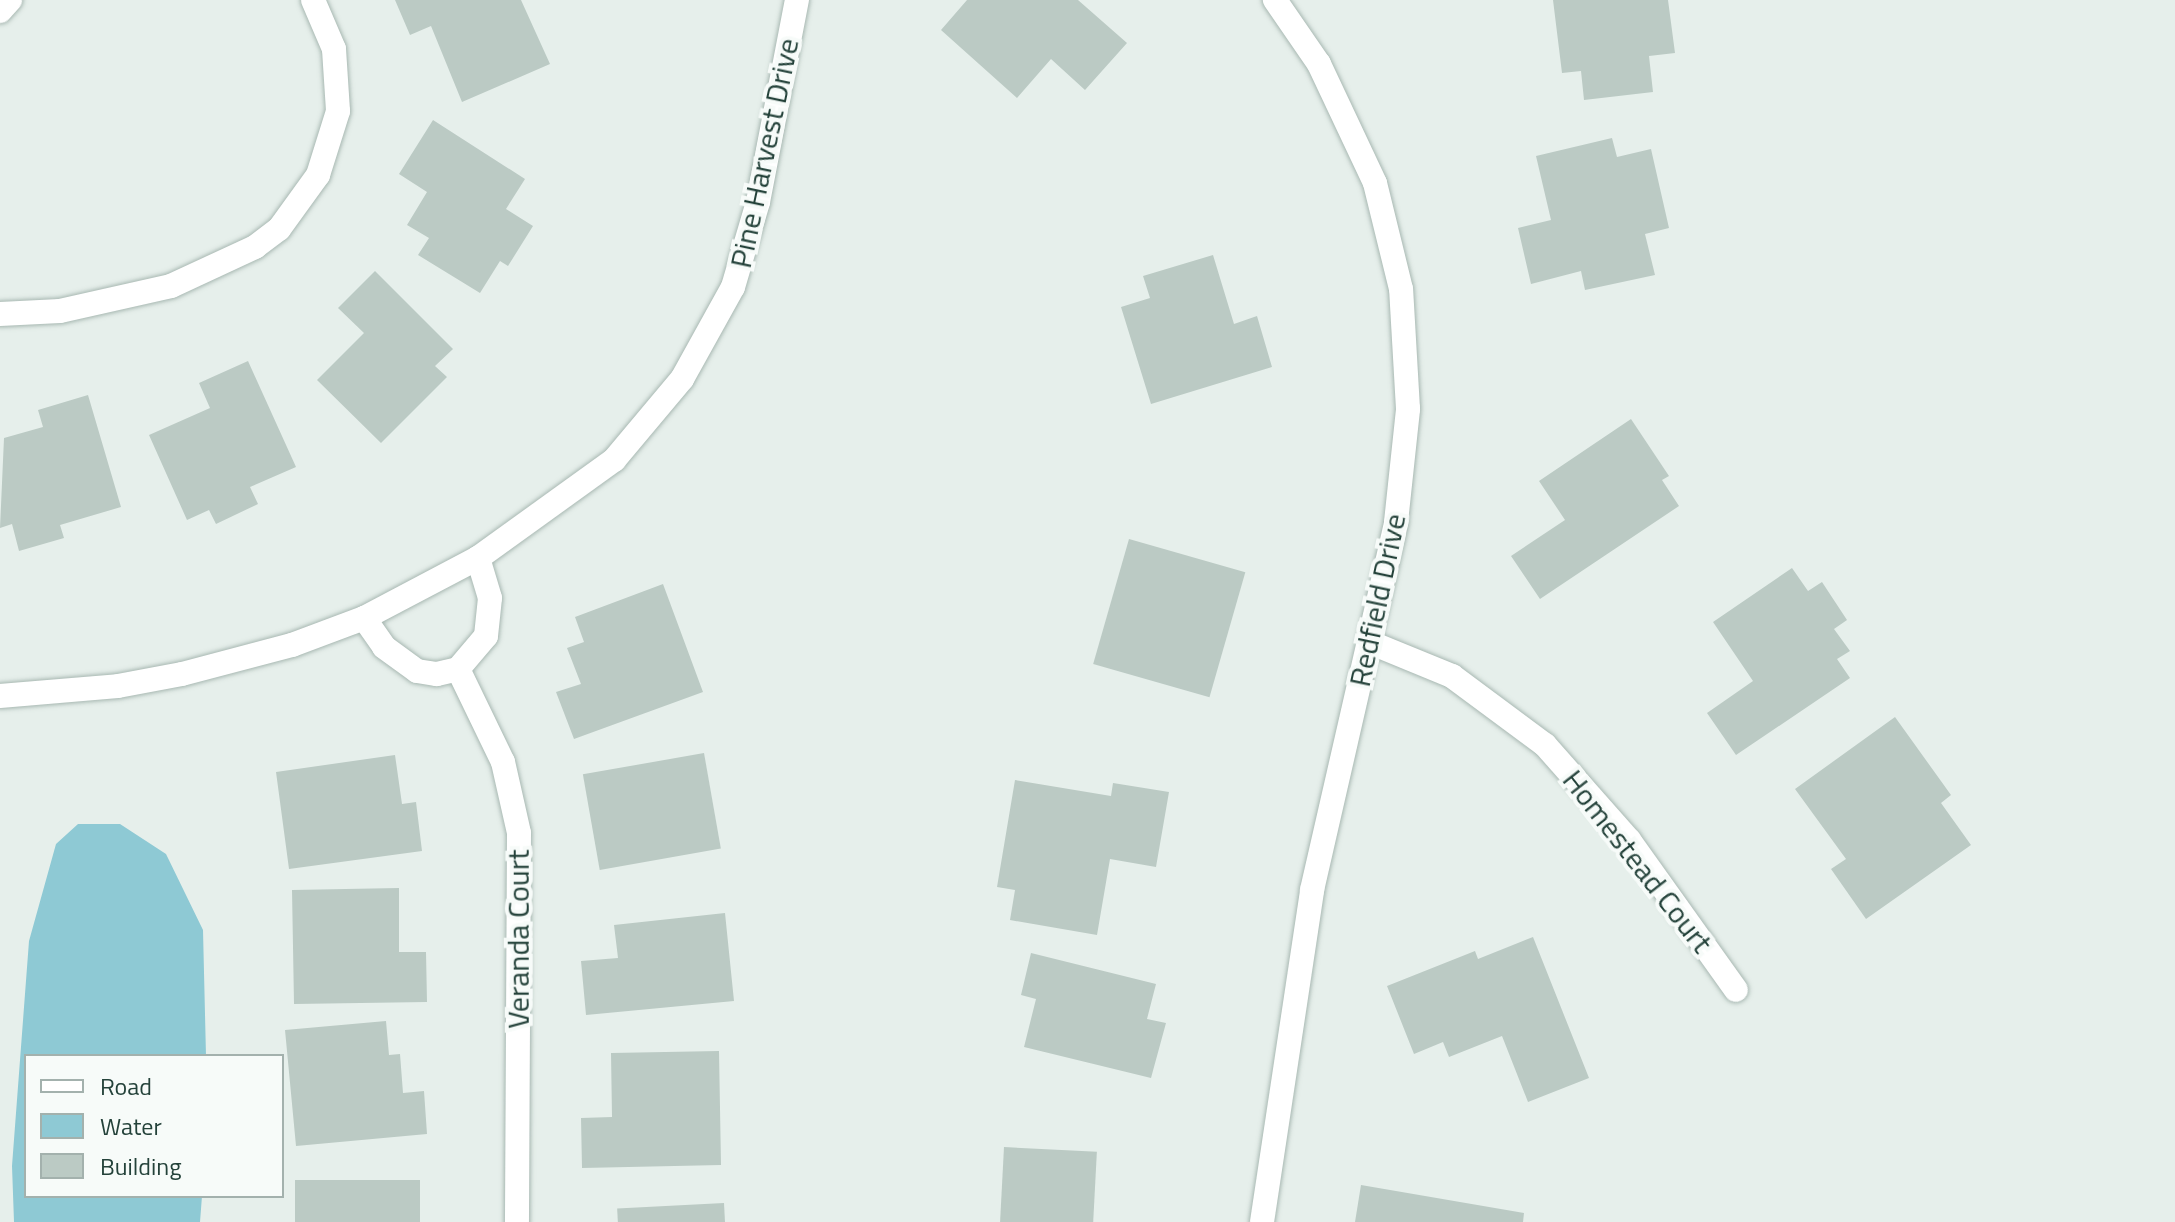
<!DOCTYPE html>
<style>
body{margin:0}
#map{position:relative;width:2175px;height:1222px;overflow:hidden;background:#e6efeb;font-family:"Titillium Web",sans-serif}
div>[style]{position:absolute}
[style*='--x']{left:calc(var(--x)*1px);top:calc(var(--y)*1px);width:calc(var(--w)*1px);rotate:calc(var(--a)*1deg)}
.water>*{inset:0;background:#8ec9d4}
.building>*{inset:0;background:#bbcac4;transform-origin:0 0}
.roads{filter:drop-shadow(0 0 2px #a8b8b2) drop-shadow(0 0 2px #a8b8b2)}
.minor>*{height:24px;margin:-12px;padding:0 12px;transform-origin:12px;border-radius:12px;background:#fff}
span{translate:-50% -50%;white-space:nowrap;text-align:center;line-height:1.15;-webkit-text-stroke:8px #f7fbf9;paint-order:stroke}
.street-label{font-size:30px;color:#24423a}
.legend{position:absolute;left:24px;top:1054px;width:260px;height:144px;box-sizing:border-box;background:#f7fbf9;border:2px solid #a3b1ad;margin:0;padding:10px 14px;list-style:none;font-size:24px;color:#24423a}
.legend li{display:flex;align-items:center;gap:16px;height:40px}
.legend b{width:40px;border:2px solid #a3b1ad}
</style>
<div id="map">
<div class="water">
<i style="clip-path:polygon(78px 824px,120px 824px,166px 854px,203px 930px,206px 1056px,26px 1056px,26px 1196px,202px 1196px,200px 1222px,14px 1222px,12px 1166px,29px 941px,56px 844px)"></i>
</div>
<div class="building">
<i style="clip-path:polygon(395px 0,521px 0,550px 64px,462px 102px,431px 26px,410px 35px)"></i>
<i style="clip-path:polygon(967px 0,1078px 0,1127px 43px,1085px 90px,1051px 59px,1017px 98px,941px 30px)"></i>
<i style="clip-path:polygon(1553px 0,1668px 0,1675px 53px,1649px 56px,1653px 92px,1584px 100px,1581px 71px,1562px 73px)"></i>
<i style="clip-path:polygon(433px 120px,525px 179px,506px 209px,533px 226px,508px 266px,500px 261px,480px 293px,418px 255px,429px 238px,407px 225px,427px 192px,399px 174px)"></i>
<i style="clip-path:polygon(1612px 138px,1617px 157px,1651px 149px,1669px 228px,1645px 234px,1655px 275px,1585px 290px,1581px 271px,1531px 284px,1518px 228px,1551px 220px,1536px 156px)"></i>
<i style="clip-path:polygon(1213px 255px,1234px 324px,1257px 316px,1272px 367px,1151px 404px,1121px 307px,1150px 298px,1143px 276px)"></i>
<i style="clip-path:polygon(375px 271px,453px 349px,435px 366px,447px 377px,381px 443px,317px 380px,364px 333px,338px 308px)"></i>
<i style="clip-path:polygon(248px 361px,296px 467px,250px 487px,258px 504px,216px 524px,209px 510px,187px 520px,149px 435px,210px 408px,199px 383px)"></i>
<i style="clip-path:polygon(88px 395px,121px 507px,60px 525px,64px 538px,19px 551px,12px 524px,0 528px,4px 438px,43px 427px,38px 410px)"></i>
<i style="clip-path:polygon(1631px 419px,1669px 476px,1662px 480px,1679px 506px,1540px 599px,1511px 556px,1565px 520px,1539px 481px)"></i>
<i style="left:1129px;top:539px;width:121px;height:130px;rotate:16deg"></i>
<i style="clip-path:polygon(1792px 568px,1808px 591px,1822px 582px,1847px 620px,1834px 629px,1850px 651px,1837px 659px,1850px 678px,1736px 755px,1707px 713px,1753px 681px,1713px 622px)"></i>
<i style="clip-path:polygon(663px 584px,703px 692px,574px 739px,556px 692px,581px 684px,567px 648px,584px 642px,575px 617px)"></i>
<i style="clip-path:polygon(1895px 717px,1951px 795px,1941px 803px,1971px 845px,1866px 919px,1831px 869px,1846px 859px,1795px 789px)"></i>
<i style="left:704px;top:753px;width:97px;height:123px;rotate:80deg"></i>
<i style="clip-path:polygon(395px 755px,402px 804px,416px 802px,422px 851px,289px 869px,276px 772px)"></i>
<i style="clip-path:polygon(1015px 780px,1111px 796px,1113px 783px,1169px 792px,1156px 867px,1110px 859px,1097px 935px,1010px 920px,1015px 890px,997px 887px)"></i>
<i style="clip-path:polygon(399px 888px,399px 952px,426px 952px,427px 1002px,294px 1004px,292px 890px)"></i>
<i style="clip-path:polygon(725px 913px,734px 1001px,586px 1015px,581px 961px,618px 958px,614px 925px)"></i>
<i style="clip-path:polygon(1533px 937px,1589px 1078px,1528px 1102px,1502px 1036px,1449px 1057px,1443px 1042px,1414px 1054px,1387px 986px,1475px 951px,1478px 959px)"></i>
<i style="clip-path:polygon(1031px 953px,1156px 984px,1147px 1019px,1166px 1023px,1151px 1078px,1024px 1047px,1036px 999px,1021px 995px)"></i>
<i style="clip-path:polygon(386px 1021px,389px 1055px,400px 1054px,403px 1093px,424px 1091px,427px 1134px,296px 1146px,285px 1030px)"></i>
<i style="clip-path:polygon(719px 1051px,721px 1165px,582px 1168px,581px 1118px,612px 1117px,611px 1053px)"></i>
<i style="left:1004px;top:1147px;width:93px;height:75px;rotate:3deg"></i>
<i style="left:420px;top:1180px;width:42px;height:125px;rotate:90deg"></i>
<i style="clip-path:polygon(1361px 1185px,1524px 1213px,1523px 1222px,1355px 1222px)"></i>
<i style="left:724px;top:1203px;width:19px;height:107px;rotate:87deg"></i>
</div>
<div class="roads">
<div class="minor">
<i style="--x:0;--y:11;--w:15;--a:-48"></i>
<i style="--x:0;--y:314;--w:60;--a:-2.9"></i>
<i style="--x:60;--y:311;--w:114;--a:-12.7"></i>
<i style="--x:171;--y:286;--w:93;--a:-24.9"></i>
<i style="--x:255;--y:247;--w:30;--a:-37"></i>
<i style="--x:279;--y:229;--w:67;--a:-54.2"></i>
<i style="--x:318;--y:175;--w:67;--a:-72.6"></i>
<i style="--x:338;--y:111;--w:62;--a:-93.7"></i>
<i style="--x:334;--y:49;--w:53;--a:-113.2"></i>
<i style="--x:364;--y:618;--w:35;--a:55"></i>
<i style="--x:384;--y:647;--w:41;--a:36"></i>
<i style="--x:417;--y:671;--w:20;--a:9"></i>
<i style="--x:437;--y:674;--w:22;--a:-13"></i>
<i style="--x:458;--y:669;--w:43;--a:-49.7"></i>
<i style="--x:486;--y:636;--w:38;--a:-84"></i>
<i style="--x:490;--y:598;--w:42;--a:-106.7"></i>
<i style="--x:1369;--y:642;--w:90;--a:22.3"></i>
<i style="--x:1452;--y:676;--w:116;--a:36.6"></i>
<i style="--x:1545;--y:745;--w:127;--a:48.5"></i>
<i style="--x:1629;--y:840;--w:184;--a:54.5"></i>
<i style="--x:458;--y:669;--w:103;--a:64.2"></i>
<i style="--x:503;--y:762;--w:73;--a:77.3"></i>
<i style="--x:519;--y:833;--w:389;--a:90.3"></i>
<i style="--x:0;--y:696;--w:118;--a:-4.8"></i>
<i style="--x:118;--y:686;--w:65;--a:-10.6"></i>
<i style="--x:182;--y:674;--w:114;--a:-14.8"></i>
<i style="--x:292;--y:645;--w:77;--a:-20.6"></i>
<i style="--x:364;--y:618;--w:129;--a:-27.8"></i>
<i style="--x:478;--y:558;--w:168;--a:-35.8"></i>
<i style="--x:614;--y:460;--w:106;--a:-50"></i>
<i style="--x:682;--y:379;--w:105;--a:-61"></i>
<i style="--x:733;--y:287;--w:89;--a:-73.6"></i>
<i style="--x:758;--y:202;--w:206;--a:-79.1"></i>
<i style="--x:1262;--y:1222;--w:336;--a:-81.4"></i>
<i style="--x:1312;--y:890;--w:377;--a:-77.1"></i>
<i style="--x:1396;--y:522;--w:114;--a:-83.9"></i>
<i style="--x:1408;--y:409;--w:120;--a:-93.3"></i>
<i style="--x:1401;--y:289;--w:109;--a:-103.8"></i>
<i style="--x:1375;--y:183;--w:132;--a:-115.2"></i>
<i style="--x:1319;--y:64;--w:78;--a:-124.5"></i>
</div>
</div>
<div class="street-label">
<span style="left:764px;top:153px;rotate:-78deg">Pine Harvest Drive</span>
<span style="left:1377px;top:600px;rotate:-78deg">Redfield Drive</span>
<span style="left:1638px;top:861px;rotate:52deg">Homestead Court</span>
<span style="left:518px;top:939px;rotate:-90deg">Veranda Court</span>
</div>
<ul class="legend">
<li><b style="height:10px;background:#fff"></b>Road</li>
<li><b style="height:22px;background:#8ec9d4"></b>Water</li>
<li><b style="height:22px;background:#bbcac4"></b>Building</li>
</ul>
</div>
